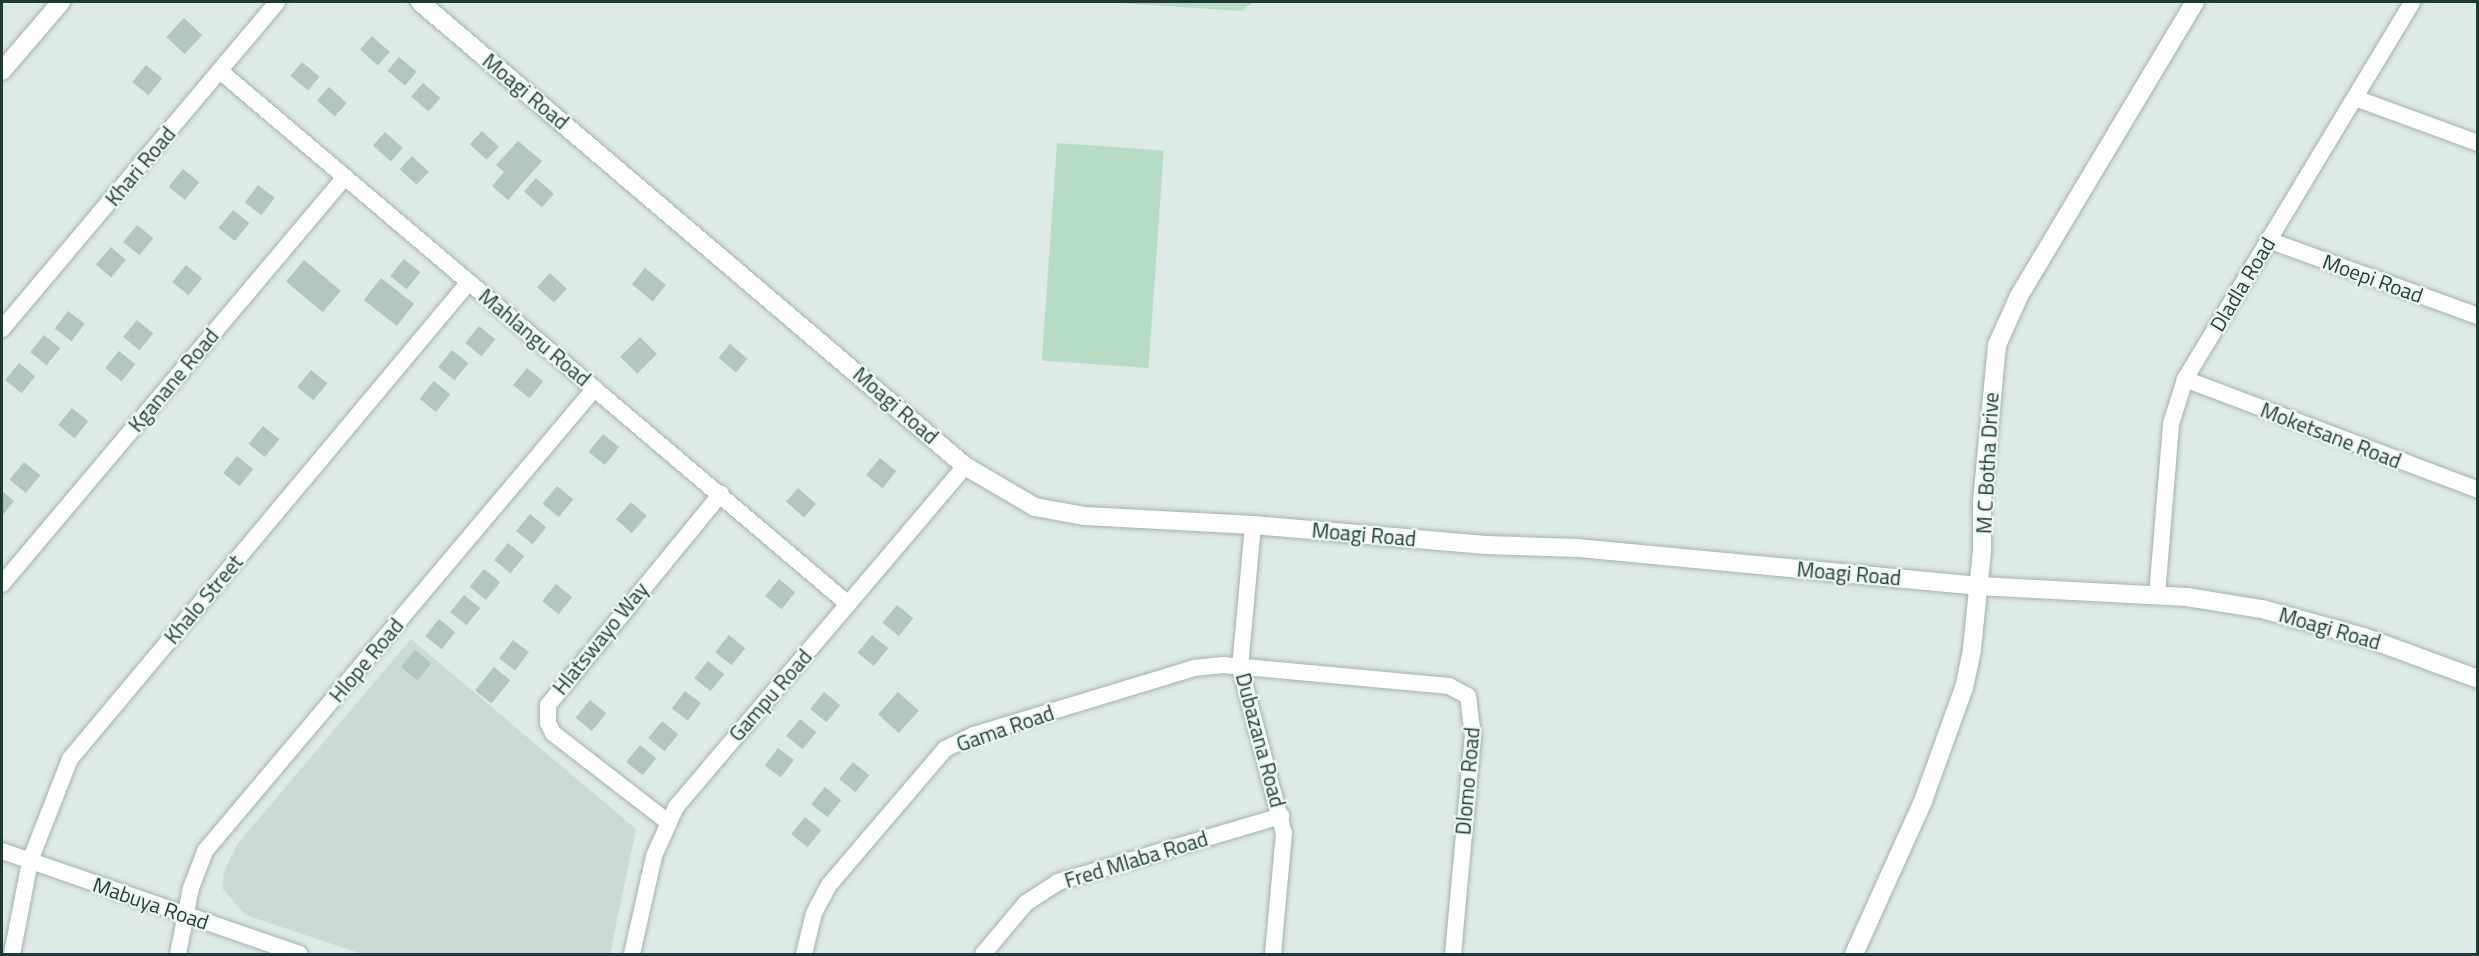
<!DOCTYPE html>
<style>
body{margin:0}
#map{position:relative;width:2479px;height:956px;overflow:hidden;background:#deeae6;font-family:"Titillium Web",sans-serif}
div>[style]{position:absolute}
[style*='--x']{left:calc(var(--x)*1px);top:calc(var(--y)*1px);width:calc(var(--w)*1px);rotate:calc(var(--a)*1deg)}
.built>*{inset:0;background:#ccdad5}
.green>*{inset:0;background:#b6dcc5;transform-origin:0 0}
.building>*{inset:0;background:#b3c5c0;transform-origin:0 0}
.roads{filter:drop-shadow(0 0 2px #a1b2ae) drop-shadow(0 0 2px #a1b2ae)}
.minor>*{height:16px;margin:-8px;padding:0 8px;transform-origin:8px;border-radius:8px;background:#fff}
.tertiary>*{height:18px;margin:-9px;padding:0 9px;transform-origin:9px;border-radius:9px;background:#fff}
span{translate:-50% -50%;white-space:nowrap;text-align:center;line-height:1.15;-webkit-text-stroke:4.5px #eef7f4;paint-order:stroke}
.street-label{font-size:21px;color:#1f3a36}
.frame{position:absolute;inset:0;border:3px solid #1f3a36;pointer-events:none}
</style>
<div id="map">
<div class="built">
<i style="clip-path:polygon(411px 639px,636px 829px,610px 954px,362px 954px,245px 915px,222px 888px,224px 871px,238px 843px)"></i>
</div>
<div class="green">
<i style="clip-path:polygon(1103px 2px,1253px 2px,1242px 11px)"></i>
<i style="left:1057px;top:143px;width:107px;height:218px;rotate:4deg"></i>
</div>
<div class="building">
<i style="left:184px;top:18px;width:25px;height:26px;rotate:43deg"></i>
<i style="left:372px;top:36px;width:24px;height:18px;rotate:42deg"></i>
<i style="left:399px;top:57px;width:23px;height:18px;rotate:40deg"></i>
<i style="left:302px;top:62px;width:23px;height:18px;rotate:40deg"></i>
<i style="left:146px;top:65px;width:21px;height:22px;rotate:39deg"></i>
<i style="left:423px;top:83px;width:23px;height:18px;rotate:41deg"></i>
<i style="left:329px;top:87px;width:24px;height:18px;rotate:42deg"></i>
<i style="left:482px;top:131px;width:23px;height:18px;rotate:43deg"></i>
<i style="left:385px;top:132px;width:24px;height:18px;rotate:42deg"></i>
<i style="clip-path:polygon(518px 141px,542px 161px,508px 200px,492px 186px,504px 172px,496px 165px)"></i>
<i style="left:412px;top:156px;width:23px;height:18px;rotate:43deg"></i>
<i style="left:183px;top:169px;width:21px;height:23px;rotate:39deg"></i>
<i style="left:536px;top:178px;width:24px;height:18px;rotate:42deg"></i>
<i style="left:258px;top:185px;width:21px;height:22px;rotate:37deg"></i>
<i style="left:233px;top:210px;width:21px;height:23px;rotate:39deg"></i>
<i style="left:137px;top:225px;width:21px;height:22px;rotate:39deg"></i>
<i style="left:111px;top:247px;width:20px;height:23px;rotate:41deg"></i>
<i style="left:404px;top:259px;width:21px;height:22px;rotate:39deg"></i>
<i style="left:304px;top:260px;width:48px;height:28px;rotate:40deg"></i>
<i style="left:186px;top:265px;width:21px;height:22px;rotate:39deg"></i>
<i style="left:645px;top:268px;width:27px;height:21px;rotate:39deg"></i>
<i style="left:550px;top:273px;width:23px;height:19px;rotate:43deg"></i>
<i style="left:381px;top:278px;width:42px;height:28px;rotate:38deg"></i>
<i style="left:68px;top:311px;width:21px;height:22px;rotate:37deg"></i>
<i style="left:137px;top:320px;width:21px;height:22px;rotate:39deg"></i>
<i style="left:479px;top:326px;width:21px;height:22px;rotate:39deg"></i>
<i style="left:44px;top:335px;width:21px;height:22px;rotate:39deg"></i>
<i style="left:640px;top:337px;width:24px;height:28px;rotate:45deg"></i>
<i style="left:730px;top:344px;width:23px;height:18px;rotate:40deg"></i>
<i style="left:452px;top:350px;width:21px;height:22px;rotate:39deg"></i>
<i style="left:119px;top:351px;width:21px;height:22px;rotate:39deg"></i>
<i style="left:19px;top:363px;width:21px;height:22px;rotate:39deg"></i>
<i style="left:527px;top:368px;width:21px;height:22px;rotate:39deg"></i>
<i style="left:311px;top:370px;width:21px;height:22px;rotate:39deg"></i>
<i style="left:434px;top:381px;width:21px;height:23px;rotate:39deg"></i>
<i style="left:72px;top:408px;width:21px;height:22px;rotate:39deg"></i>
<i style="left:263px;top:426px;width:21px;height:23px;rotate:39deg"></i>
<i style="left:603px;top:434px;width:21px;height:23px;rotate:39deg"></i>
<i style="left:237px;top:456px;width:21px;height:22px;rotate:39deg"></i>
<i style="left:880px;top:458px;width:21px;height:22px;rotate:39deg"></i>
<i style="left:24px;top:462px;width:21px;height:23px;rotate:39deg"></i>
<i style="left:557px;top:486px;width:21px;height:23px;rotate:39deg"></i>
<i style="left:798px;top:488px;width:24px;height:18px;rotate:42deg"></i>
<i style="clip-path:polygon(2px 491px,14px 501px,2px 516px)"></i>
<i style="left:631px;top:502px;width:21px;height:23px;rotate:41deg"></i>
<i style="left:530px;top:514px;width:21px;height:22px;rotate:39deg"></i>
<i style="left:508px;top:543px;width:21px;height:22px;rotate:39deg"></i>
<i style="left:484px;top:569px;width:21px;height:23px;rotate:39deg"></i>
<i style="left:779px;top:579px;width:21px;height:22px;rotate:39deg"></i>
<i style="left:556px;top:584px;width:21px;height:22px;rotate:39deg"></i>
<i style="left:464px;top:595px;width:21px;height:22px;rotate:39deg"></i>
<i style="left:897px;top:605px;width:21px;height:23px;rotate:39deg"></i>
<i style="left:439px;top:619px;width:21px;height:22px;rotate:39deg"></i>
<i style="left:729px;top:635px;width:21px;height:22px;rotate:39deg"></i>
<i style="left:872px;top:635px;width:21px;height:23px;rotate:39deg"></i>
<i style="left:513px;top:640px;width:20px;height:23px;rotate:37deg"></i>
<i style="left:415px;top:650px;width:21px;height:22px;rotate:39deg"></i>
<i style="left:708px;top:661px;width:21px;height:22px;rotate:39deg"></i>
<i style="left:494px;top:667px;width:21px;height:30px;rotate:39deg"></i>
<i style="left:685px;top:691px;width:20px;height:22px;rotate:37deg"></i>
<i style="left:824px;top:692px;width:21px;height:22px;rotate:39deg"></i>
<i style="left:898px;top:692px;width:28px;height:30px;rotate:42deg"></i>
<i style="left:590px;top:700px;width:21px;height:23px;rotate:39deg"></i>
<i style="left:800px;top:719px;width:21px;height:22px;rotate:39deg"></i>
<i style="left:662px;top:721px;width:21px;height:22px;rotate:39deg"></i>
<i style="left:640px;top:745px;width:21px;height:22px;rotate:39deg"></i>
<i style="left:778px;top:748px;width:20px;height:22px;rotate:37deg"></i>
<i style="left:853px;top:762px;width:21px;height:22px;rotate:39deg"></i>
<i style="left:825px;top:787px;width:21px;height:22px;rotate:39deg"></i>
<i style="left:805px;top:817px;width:21px;height:22px;rotate:39deg"></i>
</div>
<div class="roads">
<div class="minor">
<i style="--x:220;--y:71;--w:824;--a:40.32"></i>
<i style="--x:2355;--y:98;--w:131;--a:20.1"></i>
<i style="--x:2268;--y:240;--w:223;--a:19.9"></i>
<i style="--x:2;--y:329;--w:427;--a:-49.9"></i>
<i style="--x:2185;--y:379;--w:313;--a:20.7"></i>
<i style="--x:1253;--y:525;--w:143;--a:95.2"></i>
<i style="--x:1240;--y:667;--w:172;--a:75.2"></i>
<i style="--x:1284;--y:833;--w:121;--a:95.2"></i>
<i style="--x:2;--y:584;--w:532;--a:-49.88"></i>
<i style="--x:2157;--y:595;--w:172;--a:-85.3"></i>
<i style="--x:2171;--y:424;--w:47;--a:-72.7"></i>
<i style="--x:2185;--y:379;--w:440;--a:-58.9"></i>
<i style="--x:668;--y:822;--w:145;--a:-142.3"></i>
<i style="--x:553;--y:733;--w:11;--a:-117"></i>
<i style="--x:548;--y:723;--w:18;--a:-90"></i>
<i style="--x:548;--y:705;--w:273;--a:-50.7"></i>
<i style="--x:2;--y:851;--w:315;--a:19.1"></i>
<i style="--x:12;--y:954;--w:95;--a:-79"></i>
<i style="--x:30;--y:861;--w:110;--a:-68.6"></i>
<i style="--x:70;--y:759;--w:622;--a:-50.09"></i>
<i style="--x:178;--y:954;--w:67;--a:-78.9"></i>
<i style="--x:191;--y:888;--w:40;--a:-69"></i>
<i style="--x:205;--y:851;--w:605;--a:-49.89"></i>
<i style="--x:632;--y:954;--w:100;--a:-77.3"></i>
<i style="--x:654;--y:856;--w:54;--a:-65.8"></i>
<i style="--x:676;--y:807;--w:447;--a:-49.7"></i>
<i style="--x:804;--y:954;--w:42;--a:-76.3"></i>
<i style="--x:814;--y:913;--w:32;--a:-62"></i>
<i style="--x:829;--y:885;--w:179;--a:-49.5"></i>
<i style="--x:945;--y:749;--w:32;--a:-26"></i>
<i style="--x:974;--y:735;--w:230;--a:-16.9"></i>
<i style="--x:1194;--y:668;--w:29;--a:-6"></i>
<i style="--x:1223;--y:665;--w:227;--a:5.3"></i>
<i style="--x:1449;--y:686;--w:21;--a:28"></i>
<i style="--x:1468;--y:696;--w:39;--a:83"></i>
<i style="--x:1473;--y:735;--w:220;--a:95.2"></i>
<i style="--x:983;--y:954;--w:67;--a:-49.9"></i>
<i style="--x:1026;--y:903;--w:38;--a:-33"></i>
<i style="--x:1058;--y:882;--w:233;--a:-16.5"></i>
</div>
<div class="tertiary">
<i style="--x:420;--y:2;--w:716;--a:40.41"></i>
<i style="--x:965;--y:466;--w:81;--a:30.4"></i>
<i style="--x:1035;--y:507;--w:51;--a:10.2"></i>
<i style="--x:1085;--y:516;--w:168;--a:3.1"></i>
<i style="--x:1253;--y:525;--w:234;--a:4.9"></i>
<i style="--x:1486;--y:545;--w:92;--a:1.9"></i>
<i style="--x:1578;--y:548;--w:402;--a:5.4"></i>
<i style="--x:1978;--y:586;--w:209;--a:3"></i>
<i style="--x:2187;--y:597;--w:76;--a:9.1"></i>
<i style="--x:2262;--y:609;--w:106;--a:15.4"></i>
<i style="--x:2364;--y:637;--w:121;--a:20.2"></i>
<i style="--x:2;--y:71;--w:91;--a:-49.5"></i>
<i style="--x:1854;--y:954;--w:168;--a:-65.7"></i>
<i style="--x:1923;--y:801;--w:120;--a:-70.1"></i>
<i style="--x:1964;--y:688;--w:40;--a:-78"></i>
<i style="--x:1972;--y:649;--w:99;--a:-84.2"></i>
<i style="--x:1982;--y:551;--w:50;--a:-90"></i>
<i style="--x:1982;--y:501;--w:157;--a:-84.5"></i>
<i style="--x:1997;--y:345;--w:54;--a:-65.8"></i>
<i style="--x:2019;--y:296;--w:343;--a:-59.1"></i>
</div>
</div>
<div class="street-label">
<span style="left:526px;top:91px;rotate:40deg">Moagi Road</span>
<span style="left:140px;top:166px;rotate:-50deg">Khari Road</span>
<span style="left:2373px;top:278px;rotate:20deg">Moepi Road</span>
<span style="left:2242px;top:284px;rotate:-59deg">Dladla Road</span>
<span style="left:535px;top:337px;rotate:40deg">Mahlangu Road</span>
<span style="left:173px;top:380px;rotate:-50deg">Kganane Road</span>
<span style="left:896px;top:405px;rotate:41deg">Moagi Road</span>
<span style="left:2331px;top:435px;rotate:21deg">Moketsane Road</span>
<span style="left:1987px;top:463px;rotate:-87deg">M C Botha Drive</span>
<span style="left:1364px;top:534px;rotate:5deg">Moagi Road</span>
<span style="left:1849px;top:573px;rotate:5deg">Moagi Road</span>
<span style="left:203px;top:599px;rotate:-50deg">Khalo Street</span>
<span style="left:2330px;top:628px;rotate:16deg">Moagi Road</span>
<span style="left:600px;top:638px;rotate:-51deg">Hlatswayo Way</span>
<span style="left:366px;top:660px;rotate:-50deg">Hlope Road</span>
<span style="left:770px;top:695px;rotate:-49deg">Gampu Road</span>
<span style="left:1005px;top:728px;rotate:-19deg">Gama Road</span>
<span style="left:1261px;top:740px;rotate:75deg">Dubazana Road</span>
<span style="left:1467px;top:781px;rotate:-85deg">Dlomo Road</span>
<span style="left:1136px;top:859px;rotate:-17deg">Fred Mlaba Road</span>
<span style="left:151px;top:903px;rotate:19deg">Mabuya Road</span>
</div>
<div class="frame"></div>
</div>
